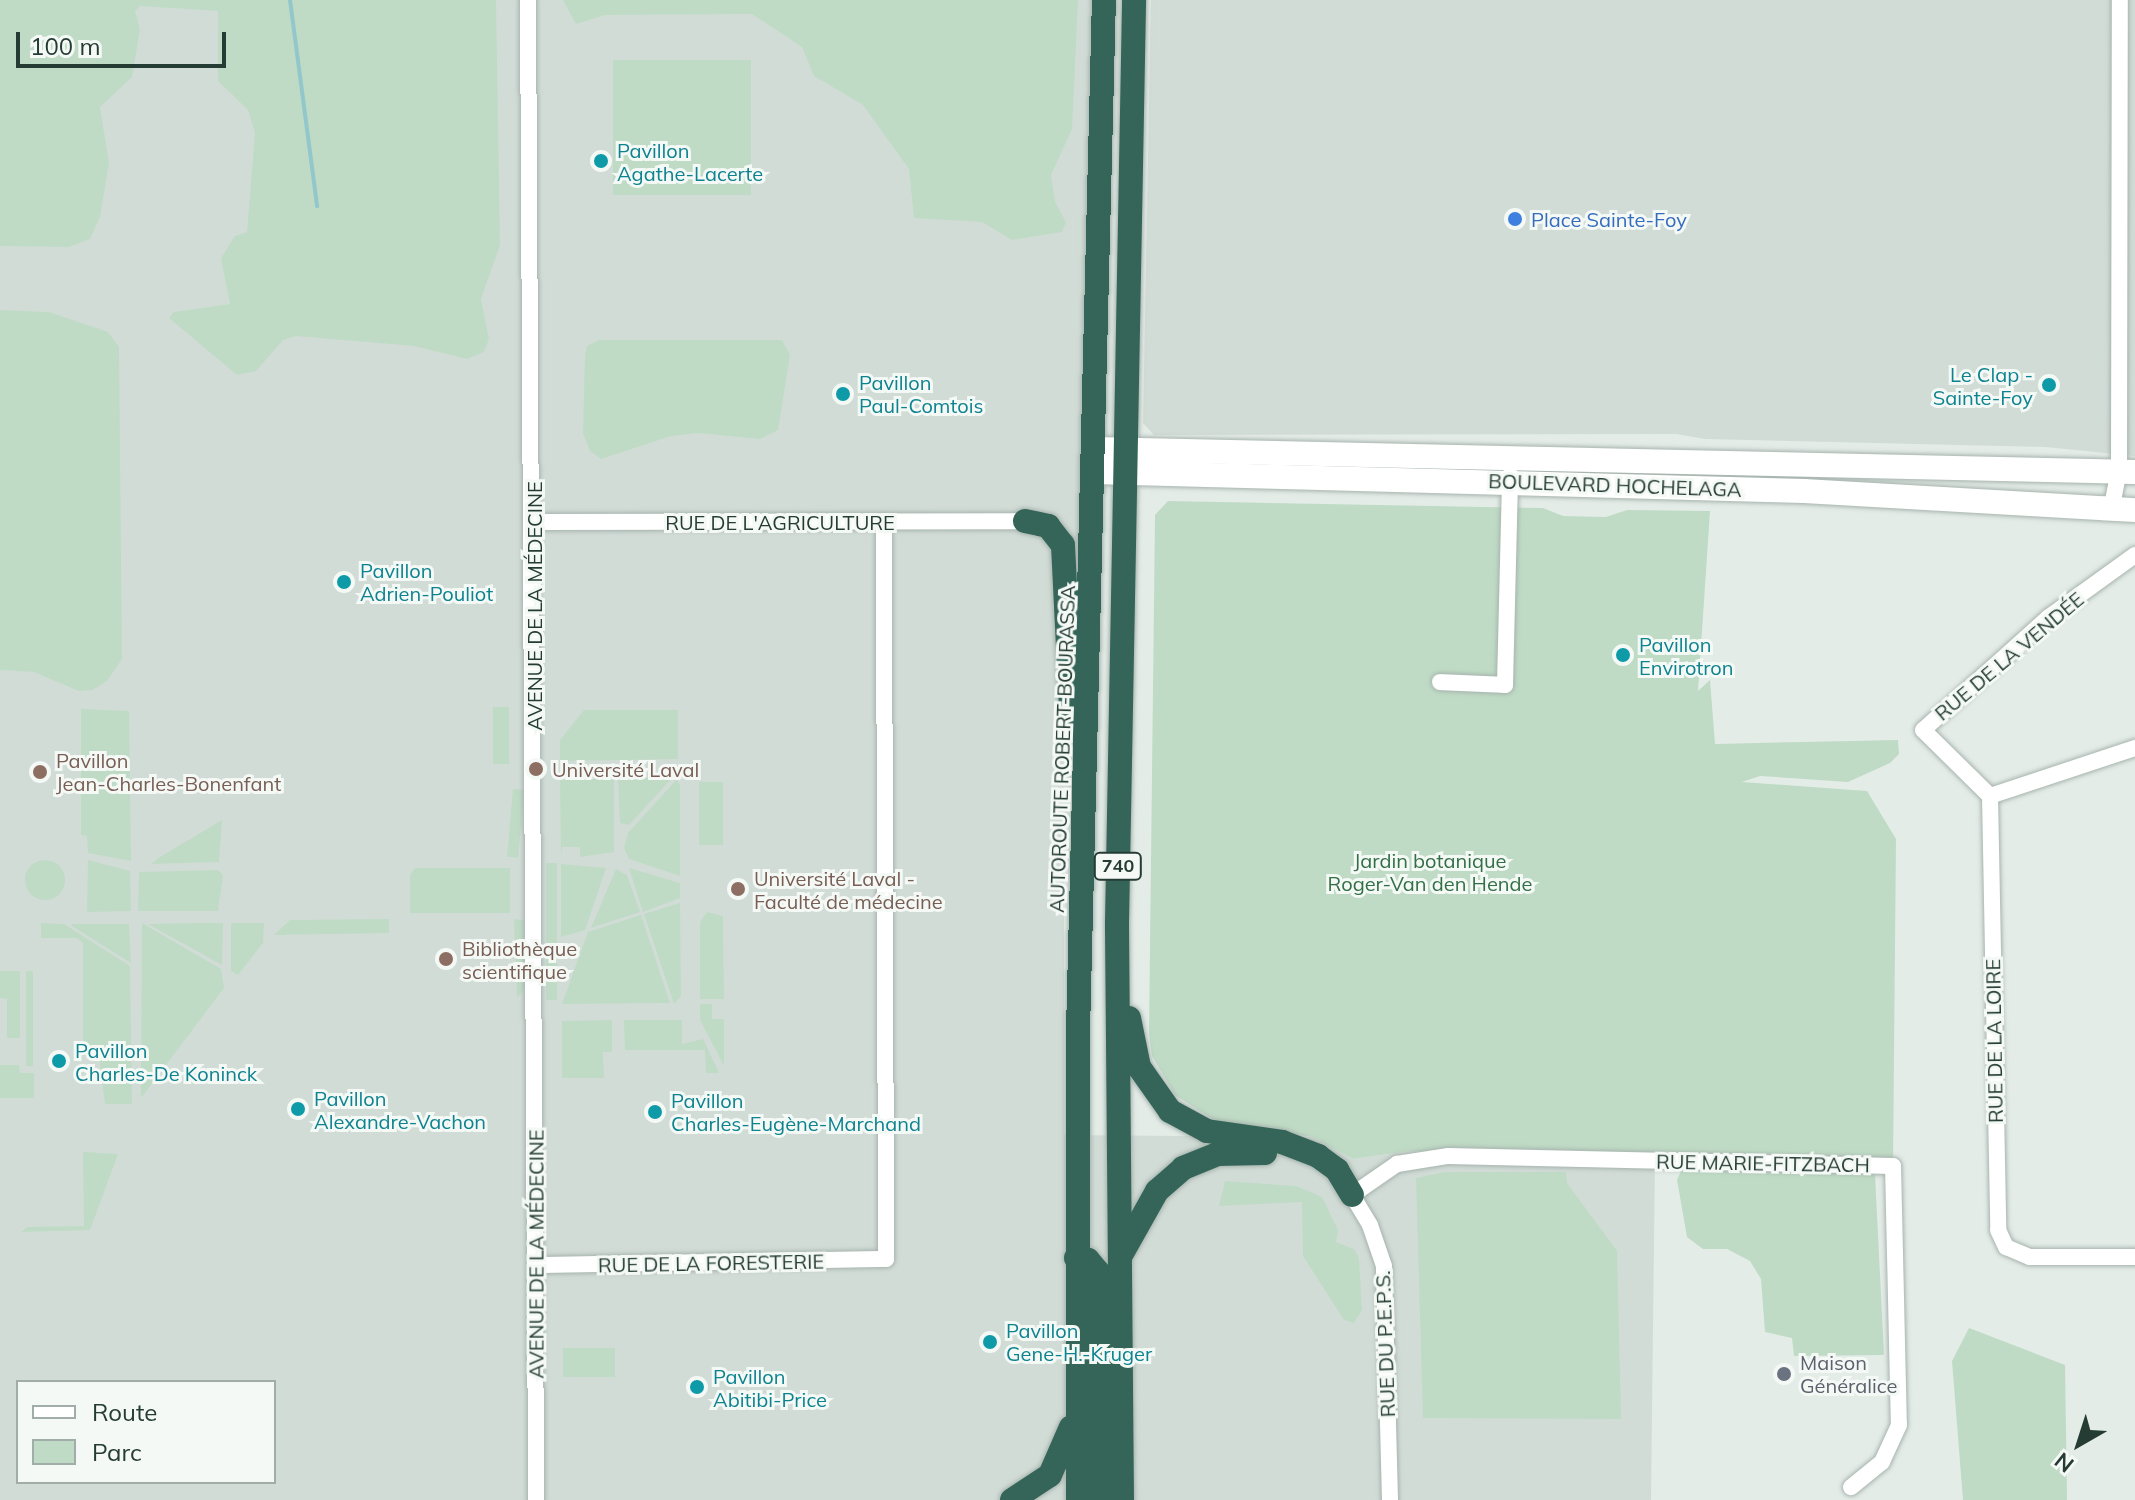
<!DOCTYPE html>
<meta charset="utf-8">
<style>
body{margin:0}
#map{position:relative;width:2135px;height:1500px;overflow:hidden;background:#e4ece8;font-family:Mulish,sans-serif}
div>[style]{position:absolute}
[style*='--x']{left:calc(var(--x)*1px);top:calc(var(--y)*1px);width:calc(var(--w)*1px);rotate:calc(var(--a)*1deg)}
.built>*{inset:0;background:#d2dcd7}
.green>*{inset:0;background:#bfdbc5;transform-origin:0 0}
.round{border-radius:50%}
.stream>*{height:4px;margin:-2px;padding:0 2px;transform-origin:2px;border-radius:2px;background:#92c7cb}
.roads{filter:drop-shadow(0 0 2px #a7b4ae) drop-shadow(0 0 2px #a7b4ae)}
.street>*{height:16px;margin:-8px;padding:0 8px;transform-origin:8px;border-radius:8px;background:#fff}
.secondary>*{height:24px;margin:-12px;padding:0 12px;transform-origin:12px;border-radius:12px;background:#fff}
.highway>*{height:24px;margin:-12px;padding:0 12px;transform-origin:12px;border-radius:12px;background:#346558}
.dots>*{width:22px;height:22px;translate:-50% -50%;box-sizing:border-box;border:4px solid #f4f9f6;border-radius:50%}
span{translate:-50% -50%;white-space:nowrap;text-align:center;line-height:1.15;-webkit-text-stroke:6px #f4f9f6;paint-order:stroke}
.shield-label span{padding:2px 6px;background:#f4f9f6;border:2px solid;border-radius:6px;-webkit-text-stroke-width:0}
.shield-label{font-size:18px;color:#253c34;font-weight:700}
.culture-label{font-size:20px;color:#0d838f}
.left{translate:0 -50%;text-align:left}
.right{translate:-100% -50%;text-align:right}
.shop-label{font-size:20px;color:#366cbe}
.street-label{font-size:20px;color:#253c34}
.education-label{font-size:20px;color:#785e54}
.park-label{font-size:20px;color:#336f46}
.worship-label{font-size:20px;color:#5b616d}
.legend{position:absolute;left:16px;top:1380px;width:260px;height:104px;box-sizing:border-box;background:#f4f9f6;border:2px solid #a1ada8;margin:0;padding:10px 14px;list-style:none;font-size:24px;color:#253c34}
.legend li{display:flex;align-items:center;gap:16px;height:40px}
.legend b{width:40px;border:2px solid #a1ada8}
.north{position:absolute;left:2039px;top:1404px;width:80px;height:80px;-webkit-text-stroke:6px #f4f9f6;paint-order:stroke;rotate:219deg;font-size:22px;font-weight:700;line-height:32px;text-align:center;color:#253c34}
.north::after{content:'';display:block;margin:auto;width:28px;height:36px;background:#253c34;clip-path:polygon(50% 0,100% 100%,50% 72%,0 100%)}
.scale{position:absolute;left:16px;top:32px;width:210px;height:36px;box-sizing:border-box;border:4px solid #253c34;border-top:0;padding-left:10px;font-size:24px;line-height:28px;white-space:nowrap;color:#253c34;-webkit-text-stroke:6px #f4f9f6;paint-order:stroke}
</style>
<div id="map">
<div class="built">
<i style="clip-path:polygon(evenodd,0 0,1094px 0,1082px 682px,1064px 855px,1064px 1135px,1312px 1137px,1353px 1159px,1409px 1151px,1655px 1160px,1651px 1500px,0 1500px,0 0,18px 1382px,274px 1382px,274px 1482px,18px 1482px,18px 1382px)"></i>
<i style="clip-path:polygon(1151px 0,2135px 0,2135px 456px,2045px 447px,1705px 439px,1676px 434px,1154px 435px,1143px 423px)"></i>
</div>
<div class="green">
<i style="clip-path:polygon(0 0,496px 0,500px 245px,481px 299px,489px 339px,484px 352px,467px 359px,414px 346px,296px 336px,283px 340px,256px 371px,237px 375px,169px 318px,174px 312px,230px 304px,221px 258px,235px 236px,247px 232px,255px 133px,248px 110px,218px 81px,218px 11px,140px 6px,135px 11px,140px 29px,132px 77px,100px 107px,109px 163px,100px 217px,90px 239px,69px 247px,0 246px)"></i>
<i style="clip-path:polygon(563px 0,1078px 0,1072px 129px,1051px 175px,1055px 202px,1066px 222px,1062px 232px,1012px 240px,982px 222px,914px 218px,909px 169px,863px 105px,814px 76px,802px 47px,752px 14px,605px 15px,576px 24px)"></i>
<i style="left:751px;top:60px;width:135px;height:138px;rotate:90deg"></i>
<i style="clip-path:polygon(0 310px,49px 312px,108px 332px,119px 347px,122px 659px,107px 681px,92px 690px,79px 691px,34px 672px,0 670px)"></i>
<i style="clip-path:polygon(599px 340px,782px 340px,790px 355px,778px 430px,760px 439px,698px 433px,671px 436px,601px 459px,590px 451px,583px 433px,585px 355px,587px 346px)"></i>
<i style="clip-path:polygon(1168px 501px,1543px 508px,1563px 516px,1606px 517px,1627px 510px,1710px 511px,1698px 691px,1710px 680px,1715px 744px,1898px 740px,1899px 754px,1890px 763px,1848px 782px,1760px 776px,1742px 782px,1867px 791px,1896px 839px,1893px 1166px,1409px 1151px,1353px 1159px,1312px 1137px,1214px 1120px,1175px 1095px,1152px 1056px,1149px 1034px,1155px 515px)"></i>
<i style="left:493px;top:707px;width:16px;height:57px"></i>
<i style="clip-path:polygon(81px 709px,129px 711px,131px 861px,88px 853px,87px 836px,81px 835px)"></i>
<i style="clip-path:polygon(584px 710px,678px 710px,678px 759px,560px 761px,560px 740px)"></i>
<i style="clip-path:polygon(673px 777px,629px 825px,620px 823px,618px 778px)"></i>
<i style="clip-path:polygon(614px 778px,614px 852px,580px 857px,580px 847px,562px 847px,561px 857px,560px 779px)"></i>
<i style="clip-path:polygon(677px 779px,680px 786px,680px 876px,629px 859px,624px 848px,628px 833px)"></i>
<i style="left:699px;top:782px;width:24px;height:63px"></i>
<i style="left:513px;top:789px;width:11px;height:68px;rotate:5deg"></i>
<i style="clip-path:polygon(222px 820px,219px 862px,151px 864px,160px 857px)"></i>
<i class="round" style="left:25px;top:860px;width:40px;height:40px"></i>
<i style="clip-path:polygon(88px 860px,130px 871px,131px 911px,87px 912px)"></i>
<i style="left:546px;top:863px;width:11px;height:137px"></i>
<i style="clip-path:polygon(561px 864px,606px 868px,585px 930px,561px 937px)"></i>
<i style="clip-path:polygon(415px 868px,510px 868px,510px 913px,410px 913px,410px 875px)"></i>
<i style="clip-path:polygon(629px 868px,680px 883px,680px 898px,643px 912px)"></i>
<i style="clip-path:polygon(616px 869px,627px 875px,640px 912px,591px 928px)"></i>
<i style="clip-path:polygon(218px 870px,223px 875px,218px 911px,138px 911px,139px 872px)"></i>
<i style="clip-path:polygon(680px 903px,681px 996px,674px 1004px,644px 914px)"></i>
<i style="clip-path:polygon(707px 912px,723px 916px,724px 999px,700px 999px,700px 922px)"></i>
<i style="clip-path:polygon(641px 915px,670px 1003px,562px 1004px,588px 932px)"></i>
<i style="clip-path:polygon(389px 919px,389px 933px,274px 935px,290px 920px)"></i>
<i style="clip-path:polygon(514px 919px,524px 920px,525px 988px,517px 998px)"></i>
<i style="clip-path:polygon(41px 923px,64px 924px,130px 966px,132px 1104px,105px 1104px,99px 1057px,83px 1056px,83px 943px,77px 938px,41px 938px)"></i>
<i style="clip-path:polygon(142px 923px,221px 969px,224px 988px,141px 1098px)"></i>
<i style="clip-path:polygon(223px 923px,222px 965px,148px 924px,195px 923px)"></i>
<i style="clip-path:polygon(231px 923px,264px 923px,263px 943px,238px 975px,231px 971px)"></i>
<i style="clip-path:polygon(71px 924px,129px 924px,131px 963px,72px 926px)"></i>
<i style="clip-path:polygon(0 971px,20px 971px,20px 1038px,7px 1038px,7px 999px,0 998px)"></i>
<i style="left:26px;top:971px;width:7px;height:95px"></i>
<i style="clip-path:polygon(700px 1004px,712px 1004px,712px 1019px,724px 1019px,724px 1066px,700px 1020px)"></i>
<i style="clip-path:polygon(612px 1020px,612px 1052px,603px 1052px,604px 1078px,562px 1078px,562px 1021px)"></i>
<i style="clip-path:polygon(624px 1020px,682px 1020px,682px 1044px,703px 1039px,719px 1073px,706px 1073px,705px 1050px,625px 1050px)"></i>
<i style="clip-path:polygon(0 1065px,19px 1065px,20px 1073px,34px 1073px,34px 1098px,0 1098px)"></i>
<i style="clip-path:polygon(83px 1152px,118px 1154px,90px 1230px,21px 1232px,27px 1227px,84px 1226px)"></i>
<i style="clip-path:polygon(1682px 1169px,1875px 1174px,1884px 1355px,1794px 1356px,1792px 1338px,1765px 1332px,1761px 1279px,1750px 1261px,1727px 1249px,1703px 1249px,1687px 1237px,1677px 1180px)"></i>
<i style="clip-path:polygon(1445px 1172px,1566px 1172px,1567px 1183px,1617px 1251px,1621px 1419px,1423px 1418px,1416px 1178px)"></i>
<i style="clip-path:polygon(1225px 1181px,1296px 1186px,1322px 1197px,1338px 1230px,1336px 1242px,1354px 1249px,1359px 1258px,1362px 1310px,1354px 1323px,1344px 1320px,1303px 1256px,1302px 1202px,1219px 1206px)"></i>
<i style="clip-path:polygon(1969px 1328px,2065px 1365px,2067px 1500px,1963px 1500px,1952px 1361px)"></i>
<i style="left:563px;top:1348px;width:52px;height:29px"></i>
</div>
<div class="stream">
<i style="--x:290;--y:0;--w:208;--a:82.5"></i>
</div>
<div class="roads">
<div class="street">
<i style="--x:528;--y:0;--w:1500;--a:89.69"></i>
<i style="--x:2112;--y:506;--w:37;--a:-79"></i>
<i style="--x:2119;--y:470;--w:470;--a:-89.9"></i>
<i style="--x:534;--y:522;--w:491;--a:-0.1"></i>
<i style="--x:2135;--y:555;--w:106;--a:144.2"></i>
<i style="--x:2049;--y:617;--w:169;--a:138.1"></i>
<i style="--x:1923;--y:730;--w:94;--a:44.6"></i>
<i style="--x:1990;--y:796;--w:434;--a:88.9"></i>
<i style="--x:1998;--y:1230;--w:19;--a:65"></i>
<i style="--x:2006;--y:1247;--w:26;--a:23"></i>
<i style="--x:2030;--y:1257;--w:105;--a:0"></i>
<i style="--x:1440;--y:682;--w:65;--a:2.6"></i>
<i style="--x:1505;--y:685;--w:210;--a:-88.6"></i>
<i style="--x:1990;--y:796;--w:153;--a:-18.3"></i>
<i style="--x:536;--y:1265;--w:350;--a:-1"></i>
<i style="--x:886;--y:1259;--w:738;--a:-90.16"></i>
<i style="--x:1390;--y:1500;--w:234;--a:-91.5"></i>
<i style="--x:1384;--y:1266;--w:43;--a:-108.9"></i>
<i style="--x:1370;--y:1225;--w:35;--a:-121"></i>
<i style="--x:1352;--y:1195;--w:55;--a:-34.6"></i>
<i style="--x:1397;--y:1164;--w:52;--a:-8.9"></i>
<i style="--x:1448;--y:1156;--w:445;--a:1.3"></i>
<i style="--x:1893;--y:1166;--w:259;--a:88.7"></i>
<i style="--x:1899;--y:1425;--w:41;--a:114.7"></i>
<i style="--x:1882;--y:1462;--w:40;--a:141"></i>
</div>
<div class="secondary">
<i style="--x:1094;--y:449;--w:1041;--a:1.27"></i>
<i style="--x:1094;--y:472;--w:710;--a:1.53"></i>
<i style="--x:1804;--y:491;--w:332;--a:3.3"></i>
</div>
<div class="highway">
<i style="--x:1025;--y:521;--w:24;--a:12"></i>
<i style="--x:1048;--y:526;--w:24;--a:52"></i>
<i style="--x:1063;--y:545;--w:183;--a:87.2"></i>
<i style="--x:1129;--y:1018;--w:50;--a:78.5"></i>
<i style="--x:1139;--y:1067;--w:54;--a:54.8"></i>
<i style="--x:1170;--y:1111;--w:42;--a:28.4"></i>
<i style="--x:1207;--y:1131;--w:76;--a:8.3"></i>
<i style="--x:1282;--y:1142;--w:39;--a:21"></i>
<i style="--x:1318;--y:1156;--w:24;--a:36"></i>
<i style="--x:1337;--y:1170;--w:29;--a:59"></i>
<i style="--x:1120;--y:1257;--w:76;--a:-60.7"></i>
<i style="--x:1157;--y:1191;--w:35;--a:-41"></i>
<i style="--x:1183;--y:1168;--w:37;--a:-22"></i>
<i style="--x:1217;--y:1154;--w:48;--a:-1.2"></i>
<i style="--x:1076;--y:1258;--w:12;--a:9"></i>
<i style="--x:1088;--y:1260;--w:16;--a:50"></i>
<i style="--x:1098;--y:1272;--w:228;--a:89.7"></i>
<i style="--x:1012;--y:1500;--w:45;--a:-33.3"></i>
<i style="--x:1050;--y:1475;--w:52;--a:-66.4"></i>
<i style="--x:1078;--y:1500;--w:469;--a:-90"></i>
<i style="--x:1078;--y:1031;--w:1031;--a:-88.56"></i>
<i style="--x:1122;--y:1500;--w:577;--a:-90.5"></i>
<i style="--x:1117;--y:923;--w:923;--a:-88.94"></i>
</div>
</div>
<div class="dots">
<i style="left:601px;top:161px;background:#0f9aa8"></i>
<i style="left:1515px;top:219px;background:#3f7fe0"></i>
<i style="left:2049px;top:385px;background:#0f9aa8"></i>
<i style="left:843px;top:394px;background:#0f9aa8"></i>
<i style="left:344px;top:582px;background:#0f9aa8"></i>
<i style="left:1623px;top:655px;background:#0f9aa8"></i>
<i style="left:536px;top:769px;background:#8d6e63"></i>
<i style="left:40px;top:772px;background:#8d6e63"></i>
<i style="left:738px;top:889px;background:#8d6e63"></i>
<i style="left:446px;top:959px;background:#8d6e63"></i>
<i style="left:59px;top:1061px;background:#0f9aa8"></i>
<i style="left:298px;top:1109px;background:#0f9aa8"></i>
<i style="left:655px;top:1112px;background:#0f9aa8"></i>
<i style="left:990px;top:1342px;background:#0f9aa8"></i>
<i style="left:1784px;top:1374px;background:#6b7280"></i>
<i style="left:697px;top:1387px;background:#0f9aa8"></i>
</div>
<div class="shield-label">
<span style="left:1118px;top:866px">740</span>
</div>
<div class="culture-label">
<span class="left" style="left:617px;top:162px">Pavillon<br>Agathe-Lacerte</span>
<span class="right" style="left:2033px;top:386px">Le Clap -<br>Sainte-Foy</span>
<span class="left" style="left:859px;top:394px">Pavillon<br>Paul-Comtois</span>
<span class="left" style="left:360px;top:582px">Pavillon<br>Adrien-Pouliot</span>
<span class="left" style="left:1639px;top:656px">Pavillon<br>Envirotron</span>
<span class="left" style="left:75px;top:1062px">Pavillon<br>Charles-De Koninck</span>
<span class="left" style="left:314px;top:1110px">Pavillon<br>Alexandre-Vachon</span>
<span class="left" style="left:671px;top:1112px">Pavillon<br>Charles-Eugène-Marchand</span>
<span class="left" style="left:1006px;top:1342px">Pavillon<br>Gene-H.-Kruger</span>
<span class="left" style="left:713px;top:1388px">Pavillon<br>Abitibi-Price</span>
</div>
<div class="shop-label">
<span class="left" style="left:1531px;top:219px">Place Sainte-Foy</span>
</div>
<div class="street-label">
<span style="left:1615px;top:485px;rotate:2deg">BOULEVARD HOCHELAGA</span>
<span style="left:780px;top:522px">RUE DE L'AGRICULTURE</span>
<span style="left:534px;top:606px;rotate:-90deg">AVENUE DE LA MÉDECINE</span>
<span style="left:2009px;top:656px;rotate:-40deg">RUE DE LA VENDÉE</span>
<span style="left:1062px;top:749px;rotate:-88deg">AUTOROUTE ROBERT-BOURASSA</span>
<span style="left:1994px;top:1041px;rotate:-91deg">RUE DE LA LOIRE</span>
<span style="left:1763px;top:1163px;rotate:1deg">RUE MARIE-FITZBACH</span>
<span style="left:536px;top:1254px;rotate:-90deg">AVENUE DE LA MÉDECINE</span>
<span style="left:711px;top:1263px;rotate:-1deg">RUE DE LA FORESTERIE</span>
<span style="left:1385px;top:1344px;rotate:-92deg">RUE DU P.E.P.S.</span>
</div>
<div class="education-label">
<span class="left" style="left:56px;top:772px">Pavillon<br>Jean-Charles-Bonenfant</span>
<span class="left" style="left:552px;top:769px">Université Laval</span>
<span class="left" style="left:754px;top:890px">Université Laval -<br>Faculté de médecine</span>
<span class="left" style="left:462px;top:960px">Bibliothèque<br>scientifique</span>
</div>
<div class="park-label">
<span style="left:1430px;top:872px">Jardin botanique<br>Roger-Van den Hende</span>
</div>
<div class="worship-label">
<span class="left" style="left:1800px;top:1374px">Maison<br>Généralice</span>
</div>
<ul class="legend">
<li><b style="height:10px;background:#fff"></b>Route</li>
<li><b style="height:22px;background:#bfdbc5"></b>Parc</li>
</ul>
<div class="north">N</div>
<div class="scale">100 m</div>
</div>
